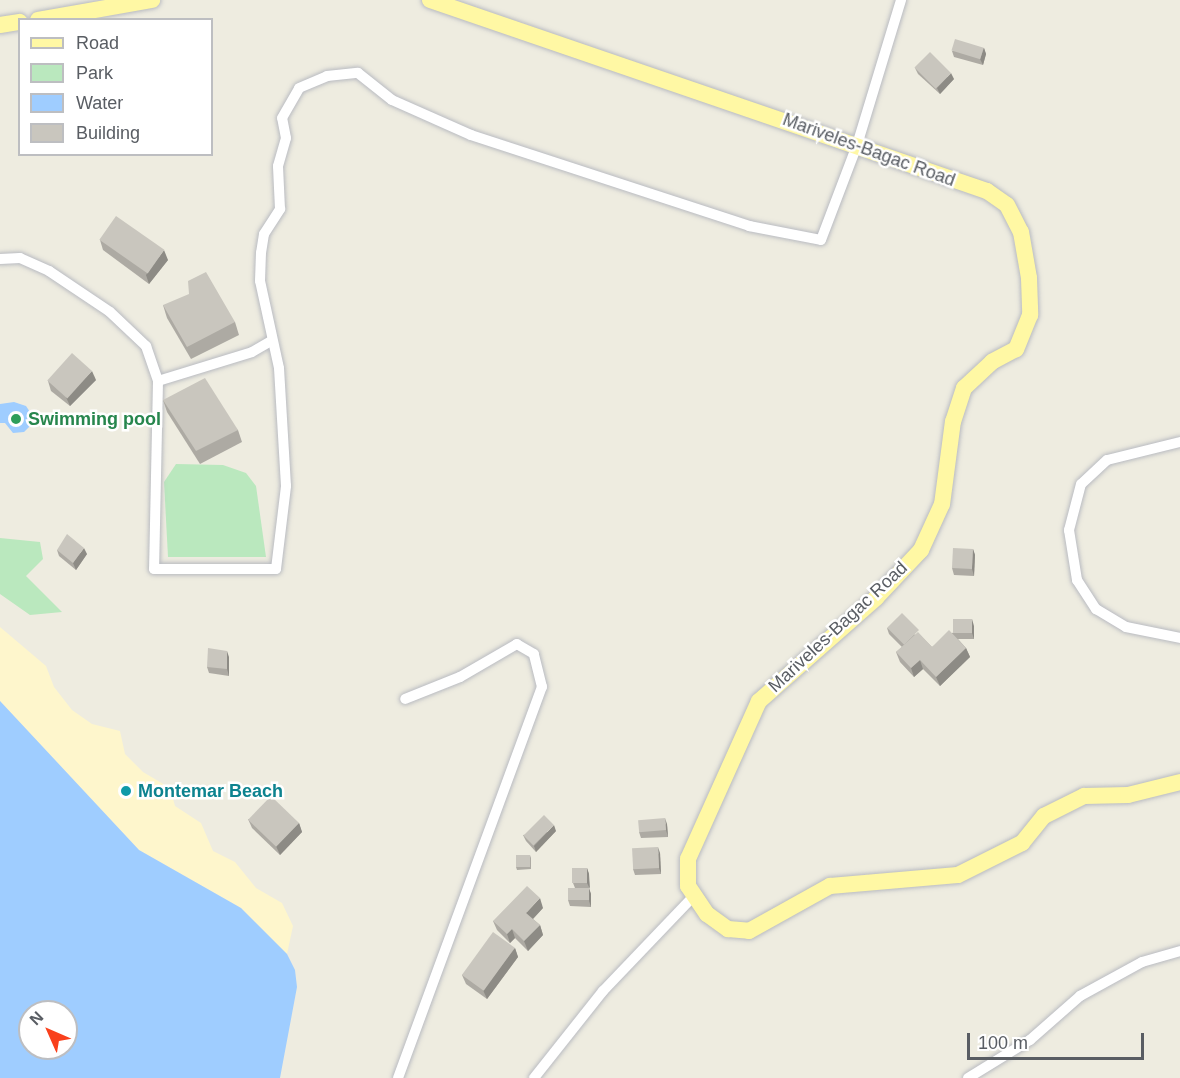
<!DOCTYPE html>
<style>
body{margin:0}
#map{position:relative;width:1180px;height:1078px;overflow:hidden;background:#eeece0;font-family:Helvetica,sans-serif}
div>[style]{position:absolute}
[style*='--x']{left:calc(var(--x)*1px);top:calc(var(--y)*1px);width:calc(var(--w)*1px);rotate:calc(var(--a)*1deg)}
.green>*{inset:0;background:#bae8be}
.sand>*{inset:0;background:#fef6cc}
.water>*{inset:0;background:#9fcdff}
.roads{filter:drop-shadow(0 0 2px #b9bbc1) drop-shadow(0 0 2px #b9bbc1)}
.street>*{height:10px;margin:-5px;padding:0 5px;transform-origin:5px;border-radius:5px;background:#fff}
.primary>*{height:16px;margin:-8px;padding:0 8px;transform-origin:8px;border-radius:8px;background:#fff8a4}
.wall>*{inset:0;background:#adaaa3}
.shaded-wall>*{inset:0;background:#8d8b85}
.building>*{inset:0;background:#c9c6be;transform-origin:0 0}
.dots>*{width:16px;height:16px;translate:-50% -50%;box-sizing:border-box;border:3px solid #fff;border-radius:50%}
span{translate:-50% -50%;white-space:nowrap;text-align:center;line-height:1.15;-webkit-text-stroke:5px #fff;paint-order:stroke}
.street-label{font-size:18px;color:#595d63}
.leisure-label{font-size:18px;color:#27864d;font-weight:700}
.left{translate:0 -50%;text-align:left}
.culture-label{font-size:18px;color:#0d838f;font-weight:700}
.legend{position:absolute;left:18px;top:18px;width:195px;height:138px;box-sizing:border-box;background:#fff;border:2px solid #bdbec1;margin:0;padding:8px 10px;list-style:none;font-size:18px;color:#595d63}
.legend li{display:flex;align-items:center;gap:12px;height:30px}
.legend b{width:30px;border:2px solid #bdbec1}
.north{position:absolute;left:18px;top:1000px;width:60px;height:60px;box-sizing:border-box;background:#fff;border:2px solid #bdbec1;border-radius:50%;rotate:315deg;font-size:16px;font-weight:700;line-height:24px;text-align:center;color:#595d63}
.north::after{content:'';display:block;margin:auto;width:21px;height:27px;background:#f9401c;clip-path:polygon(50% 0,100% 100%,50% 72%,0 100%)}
.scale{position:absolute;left:967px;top:1033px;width:177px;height:27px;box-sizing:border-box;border:3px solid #595d63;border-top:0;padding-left:8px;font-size:18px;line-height:21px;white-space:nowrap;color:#595d63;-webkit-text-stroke:4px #fff;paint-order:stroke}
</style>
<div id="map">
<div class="green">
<i style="clip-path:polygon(176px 464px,223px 465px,246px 473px,256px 486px,266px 557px,168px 557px,164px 482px)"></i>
<i style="clip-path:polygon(0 538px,40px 542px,43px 559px,26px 576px,62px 612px,30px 615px,0 594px)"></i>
</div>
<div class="sand">
<i style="clip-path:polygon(0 627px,46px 666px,54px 687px,72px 710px,92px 724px,120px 731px,125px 754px,143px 772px,170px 788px,175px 806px,201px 823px,213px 851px,235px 862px,256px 888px,282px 903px,293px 926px,287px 954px,241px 908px,139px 850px,0 701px)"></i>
</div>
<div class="water">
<i style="clip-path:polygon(14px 402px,26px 406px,32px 415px,31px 425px,24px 432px,13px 433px,5px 423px,0 423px,0 404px)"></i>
<i style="clip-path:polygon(evenodd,0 701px,139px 850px,241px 908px,287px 954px,295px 970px,297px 987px,280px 1078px,0 1078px,0 701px,30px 1012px,66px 1012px,66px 1048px,30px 1048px,30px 1012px)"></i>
</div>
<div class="roads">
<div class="street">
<i style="--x:0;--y:259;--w:20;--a:-3"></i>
<i style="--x:20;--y:258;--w:32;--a:24"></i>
<i style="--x:49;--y:271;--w:73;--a:33.9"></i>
<i style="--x:110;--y:312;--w:50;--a:43.4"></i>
<i style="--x:146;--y:346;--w:37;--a:71"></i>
<i style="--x:158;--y:381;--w:98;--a:-17.1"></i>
<i style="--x:252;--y:352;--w:22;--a:-30"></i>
<i style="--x:158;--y:381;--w:188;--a:91.2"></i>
<i style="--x:154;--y:569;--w:122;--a:0"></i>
<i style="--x:276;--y:569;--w:84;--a:-83.1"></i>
<i style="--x:286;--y:486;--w:118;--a:-93.4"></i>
<i style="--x:279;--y:368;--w:89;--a:-102.3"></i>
<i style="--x:260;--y:281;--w:28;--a:-88"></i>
<i style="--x:261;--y:253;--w:19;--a:-81"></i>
<i style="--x:264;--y:234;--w:30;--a:-57"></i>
<i style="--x:280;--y:209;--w:43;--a:-92.7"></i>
<i style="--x:278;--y:166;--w:29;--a:-74"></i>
<i style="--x:286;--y:138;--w:20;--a:-101"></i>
<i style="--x:282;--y:118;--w:34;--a:-60"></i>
<i style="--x:299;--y:88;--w:30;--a:-23"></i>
<i style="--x:327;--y:76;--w:31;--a:-6"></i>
<i style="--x:358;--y:73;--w:43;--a:38.5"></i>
<i style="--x:392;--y:100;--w:86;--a:23.9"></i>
<i style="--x:471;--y:135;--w:293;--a:18.1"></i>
<i style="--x:749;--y:226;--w:73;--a:11"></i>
<i style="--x:821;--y:240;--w:102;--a:-69.2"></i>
<i style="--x:857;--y:145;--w:152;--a:-73.1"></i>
<i style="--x:1180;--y:442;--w:75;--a:166.1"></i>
<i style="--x:1107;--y:460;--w:35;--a:137"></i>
<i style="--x:1081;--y:484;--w:48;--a:104.6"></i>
<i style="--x:1069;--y:530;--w:51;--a:80.9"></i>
<i style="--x:1077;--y:580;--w:35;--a:57"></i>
<i style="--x:1096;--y:609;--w:35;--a:31"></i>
<i style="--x:1126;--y:627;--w:55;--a:11.5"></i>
<i style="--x:398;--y:1078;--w:417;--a:-69.8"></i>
<i style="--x:542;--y:687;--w:34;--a:-104"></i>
<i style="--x:534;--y:654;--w:20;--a:-150"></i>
<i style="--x:517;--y:644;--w:66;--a:149.9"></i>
<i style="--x:460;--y:677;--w:59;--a:158.2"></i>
<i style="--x:534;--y:1078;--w:111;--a:-51.6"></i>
<i style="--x:603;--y:991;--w:129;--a:-46.3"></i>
<i style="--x:968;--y:1078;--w:73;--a:-31.5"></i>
<i style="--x:1030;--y:1040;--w:67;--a:-41.3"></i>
<i style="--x:1080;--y:996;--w:71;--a:-28.7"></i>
<i style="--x:1142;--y:962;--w:40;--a:-16"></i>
</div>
<div class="primary">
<i style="--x:430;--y:0;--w:589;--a:18.93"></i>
<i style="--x:987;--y:191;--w:24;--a:35"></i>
<i style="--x:1007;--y:205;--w:30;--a:63"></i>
<i style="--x:1021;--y:232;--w:47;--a:80.1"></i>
<i style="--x:1029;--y:278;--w:37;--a:88"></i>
<i style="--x:1030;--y:315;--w:37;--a:112"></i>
<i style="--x:1016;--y:349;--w:27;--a:152"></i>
<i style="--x:992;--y:362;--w:38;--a:137"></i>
<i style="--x:964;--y:388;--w:35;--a:108"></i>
<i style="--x:953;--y:421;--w:84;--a:97.5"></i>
<i style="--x:942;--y:504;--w:51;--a:114.5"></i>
<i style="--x:921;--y:550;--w:66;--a:133.2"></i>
<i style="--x:876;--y:598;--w:156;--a:138.6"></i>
<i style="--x:759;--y:701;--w:173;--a:114.2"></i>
<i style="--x:688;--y:859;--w:27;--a:90"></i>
<i style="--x:688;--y:886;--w:34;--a:56"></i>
<i style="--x:707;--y:914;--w:26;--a:36"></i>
<i style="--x:728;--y:929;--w:21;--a:5"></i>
<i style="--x:749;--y:931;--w:93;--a:-29.1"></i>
<i style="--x:830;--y:886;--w:128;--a:-4.9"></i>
<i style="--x:958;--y:875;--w:72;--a:-26.6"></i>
<i style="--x:1022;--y:843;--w:35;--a:-51"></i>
<i style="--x:1044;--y:816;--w:45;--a:-26.6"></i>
<i style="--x:1084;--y:796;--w:44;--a:-1.3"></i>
<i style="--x:1128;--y:795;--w:54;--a:-14"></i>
<i style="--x:38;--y:20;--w:116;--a:-10"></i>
<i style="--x:0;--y:25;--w:20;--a:-9"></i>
</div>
</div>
<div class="wall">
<i style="clip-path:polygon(984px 48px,986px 54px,983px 65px,954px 57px,952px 51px)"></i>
<i style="clip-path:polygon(915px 68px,954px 79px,940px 94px,918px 74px)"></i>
<i style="clip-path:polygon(100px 240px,168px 260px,149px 284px,103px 250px)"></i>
<i style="clip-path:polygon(163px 305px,235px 322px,239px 335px,191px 359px,167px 318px)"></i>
<i style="clip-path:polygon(96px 380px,70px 406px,51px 391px,48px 381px)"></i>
<i style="clip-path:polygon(163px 400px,238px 430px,242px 442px,200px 464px,167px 412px)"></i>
<i style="clip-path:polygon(973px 549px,975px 555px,974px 576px,954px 575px,952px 568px)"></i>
<i style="clip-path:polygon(57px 550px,87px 554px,76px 570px,59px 556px)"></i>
<i style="clip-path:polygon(974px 626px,974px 639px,958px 639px,966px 648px,970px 657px,940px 686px,923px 669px,914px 677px,900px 662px,896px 652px,902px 647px,889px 634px,887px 628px,921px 636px,932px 647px,952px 633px)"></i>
<i style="clip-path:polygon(229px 657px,229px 676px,209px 673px,207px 667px)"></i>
<i style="clip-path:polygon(248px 819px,299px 823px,302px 832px,280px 855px,252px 828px)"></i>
<i style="clip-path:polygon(667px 824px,668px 837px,641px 838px,639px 832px)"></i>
<i style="clip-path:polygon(556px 831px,536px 852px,526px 841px,523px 835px)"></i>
<i style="clip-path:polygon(660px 853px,661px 874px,635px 875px,633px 869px)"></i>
<i style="clip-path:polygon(530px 855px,531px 858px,531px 869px,517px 870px,516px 867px)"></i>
<i style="clip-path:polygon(587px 868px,589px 874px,589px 889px,591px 894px,591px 907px,570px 906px,568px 900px,575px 888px,573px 883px)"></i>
<i style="clip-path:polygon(543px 908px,533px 919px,540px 925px,543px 935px,528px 951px,515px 938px,510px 943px,497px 930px,493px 921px)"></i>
<i style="clip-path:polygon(515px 948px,518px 957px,487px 999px,466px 984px,462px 975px)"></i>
</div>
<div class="shaded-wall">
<i style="clip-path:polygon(984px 48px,986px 54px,983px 65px,980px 59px)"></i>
<i style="clip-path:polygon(951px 73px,954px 79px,940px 94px,937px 88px)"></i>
<i style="clip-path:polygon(164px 250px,168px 260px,149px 284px,146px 275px)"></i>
<i style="clip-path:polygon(92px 371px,96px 380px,70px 406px,66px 397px)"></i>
<i style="clip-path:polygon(84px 548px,87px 554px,76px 570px,73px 563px)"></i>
<i style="clip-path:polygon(973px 549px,975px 555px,974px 576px,972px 569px)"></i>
<i style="clip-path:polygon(972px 619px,974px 626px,974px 639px,972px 633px)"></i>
<i style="clip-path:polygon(966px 648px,970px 657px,940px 686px,936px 677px)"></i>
<i style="clip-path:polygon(227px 651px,229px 657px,229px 676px,227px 669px)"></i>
<i style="clip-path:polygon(920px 660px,923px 669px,914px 677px,911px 668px)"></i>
<i style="clip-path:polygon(665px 818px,667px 824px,668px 837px,666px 830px)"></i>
<i style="clip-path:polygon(299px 823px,302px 832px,280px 855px,276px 846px)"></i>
<i style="clip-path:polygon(554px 825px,556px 831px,536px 852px,534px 846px)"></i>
<i style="clip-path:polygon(658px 847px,660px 853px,661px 874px,659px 868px)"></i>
<i style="clip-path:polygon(587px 868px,589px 874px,590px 889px,587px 883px)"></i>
<i style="clip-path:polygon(589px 888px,591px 894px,591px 907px,589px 901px)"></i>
<i style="clip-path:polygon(540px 898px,543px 908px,530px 922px,526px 913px)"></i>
<i style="clip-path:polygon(540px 925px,543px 935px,528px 951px,524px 941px)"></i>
<i style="clip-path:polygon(512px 929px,515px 938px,510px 943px,507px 934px)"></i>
<i style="clip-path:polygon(515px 948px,518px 957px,487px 999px,483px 990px)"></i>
</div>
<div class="building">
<i style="left:955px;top:39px;width:30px;height:12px;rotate:17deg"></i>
<i style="left:930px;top:52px;width:30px;height:22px;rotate:45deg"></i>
<i style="left:116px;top:216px;width:59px;height:29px;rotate:35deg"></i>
<i style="clip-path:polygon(206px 272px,235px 322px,187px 347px,163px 305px,189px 294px,188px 281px)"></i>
<i style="left:72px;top:353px;width:27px;height:37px;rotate:42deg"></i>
<i style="clip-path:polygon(205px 378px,238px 430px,196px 451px,163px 400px)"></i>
<i style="clip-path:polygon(67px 534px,84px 548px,73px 563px,57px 550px)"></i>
<i style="left:953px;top:548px;width:20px;height:20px;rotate:3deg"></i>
<i style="left:902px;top:613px;width:24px;height:21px;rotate:45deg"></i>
<i style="left:953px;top:619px;width:19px;height:14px"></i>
<i style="clip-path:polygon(949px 630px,966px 648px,936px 677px,920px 660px,911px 668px,896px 652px,918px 632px,932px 647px)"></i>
<i style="clip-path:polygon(208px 648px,227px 651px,227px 669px,207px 667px)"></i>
<i style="left:271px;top:796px;width:39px;height:33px;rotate:44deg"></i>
<i style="left:544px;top:815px;width:14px;height:29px;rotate:45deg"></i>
<i style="left:665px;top:818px;width:12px;height:27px;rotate:85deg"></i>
<i style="left:658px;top:847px;width:21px;height:26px;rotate:87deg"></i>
<i style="left:516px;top:855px;width:14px;height:12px"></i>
<i style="left:587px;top:868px;width:15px;height:15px;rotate:90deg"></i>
<i style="clip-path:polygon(527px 886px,540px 898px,526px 913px,540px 925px,524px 941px,512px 929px,507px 934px,493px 921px)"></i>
<i style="left:568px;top:888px;width:21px;height:12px"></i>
<i style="left:493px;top:932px;width:27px;height:53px;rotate:36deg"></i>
</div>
<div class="dots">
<i style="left:16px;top:419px;background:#2e9e5b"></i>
<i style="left:126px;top:791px;background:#0f9aa8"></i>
</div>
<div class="street-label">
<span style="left:869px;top:150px;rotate:20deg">Mariveles-Bagac Road</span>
<span style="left:838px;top:627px;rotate:-43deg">Mariveles-Bagac Road</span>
</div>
<div class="leisure-label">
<span class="left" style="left:28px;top:419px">Swimming pool</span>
</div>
<div class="culture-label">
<span class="left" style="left:138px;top:791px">Montemar Beach</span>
</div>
<ul class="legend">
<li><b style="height:8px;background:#fff8a4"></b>Road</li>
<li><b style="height:16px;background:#bae8be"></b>Park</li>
<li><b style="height:16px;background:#9fcdff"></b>Water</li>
<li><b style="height:16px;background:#c9c6be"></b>Building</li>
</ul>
<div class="north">N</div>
<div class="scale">100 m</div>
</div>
